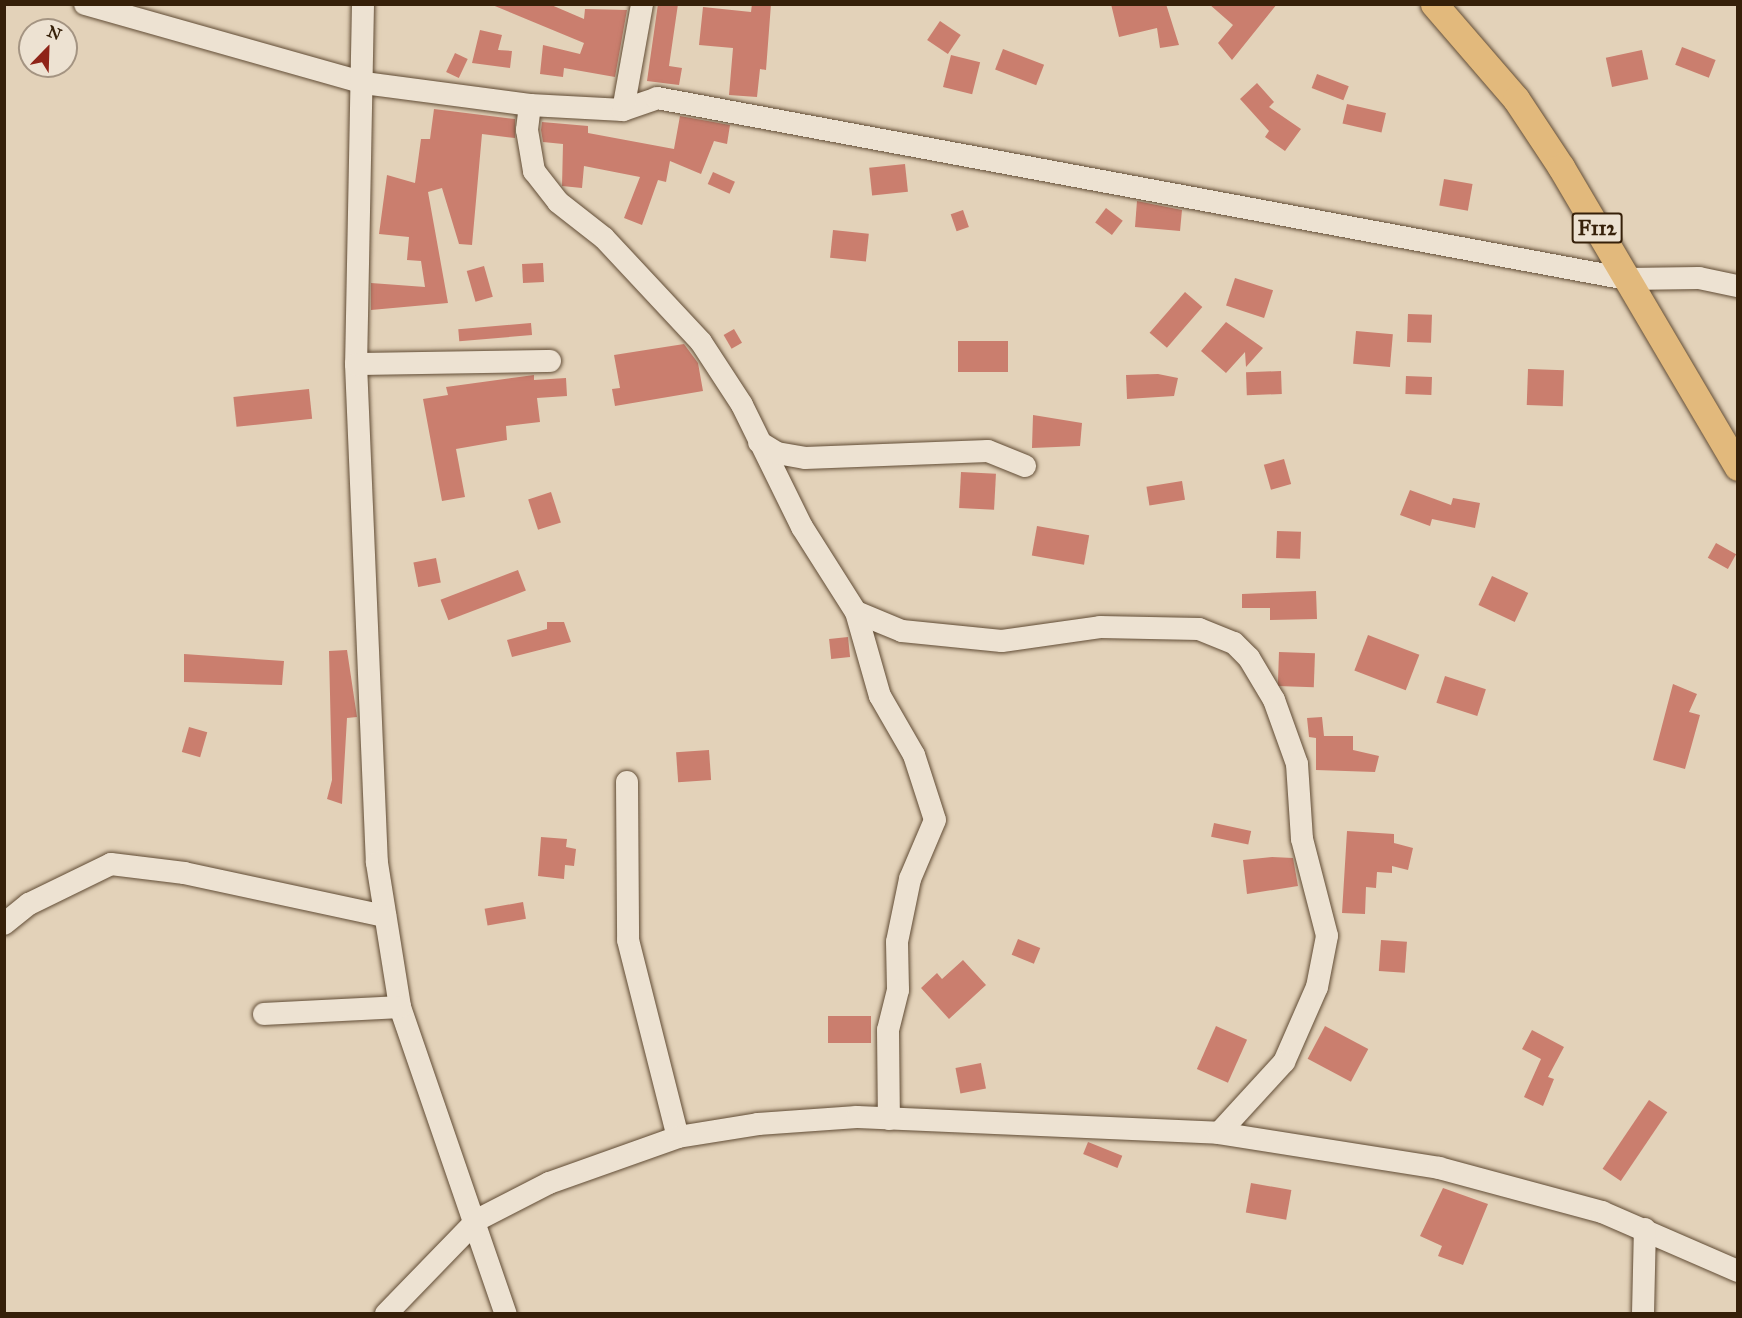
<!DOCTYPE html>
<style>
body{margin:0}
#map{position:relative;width:1742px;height:1318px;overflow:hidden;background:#e3d2b9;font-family:"IM FELL Great Primer",serif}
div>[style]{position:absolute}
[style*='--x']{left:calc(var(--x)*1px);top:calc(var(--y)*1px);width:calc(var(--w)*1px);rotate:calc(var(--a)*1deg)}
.building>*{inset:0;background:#ca7e6e;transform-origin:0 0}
.roads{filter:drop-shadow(0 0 2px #614c35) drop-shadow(0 0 2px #614c35)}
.minor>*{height:22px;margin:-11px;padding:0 11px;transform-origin:11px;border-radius:11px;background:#ede2d2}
.major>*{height:27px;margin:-13.5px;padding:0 13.5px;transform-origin:13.5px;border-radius:13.5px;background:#e2b97c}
span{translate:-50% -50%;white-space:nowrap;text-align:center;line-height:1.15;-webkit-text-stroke:5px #ede2d2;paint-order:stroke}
.shield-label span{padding:2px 4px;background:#ede2d2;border:2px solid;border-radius:4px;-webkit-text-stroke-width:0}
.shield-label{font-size:20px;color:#362009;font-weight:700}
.frame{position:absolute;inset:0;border:6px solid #362009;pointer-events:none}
.north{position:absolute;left:18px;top:18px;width:60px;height:60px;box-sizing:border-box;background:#ede2d2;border:2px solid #a49482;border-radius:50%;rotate:23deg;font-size:16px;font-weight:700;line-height:24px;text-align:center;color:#362009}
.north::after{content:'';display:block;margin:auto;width:21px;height:27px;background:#8f2418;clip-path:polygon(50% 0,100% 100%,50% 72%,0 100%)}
</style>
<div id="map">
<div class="building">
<i style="clip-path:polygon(490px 4px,549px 4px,584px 19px,585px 9px,627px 10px,615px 77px,564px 68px,563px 77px,540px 74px,543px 45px,580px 54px,584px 43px)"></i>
<i style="clip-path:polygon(658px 4px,678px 4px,669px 66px,682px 68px,679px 85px,647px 81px)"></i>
<i style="clip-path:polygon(752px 4px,771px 4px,766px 70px,760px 69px,757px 97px,729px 95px,733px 48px,699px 45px,703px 7px,751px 12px)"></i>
<i style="clip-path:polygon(1111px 4px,1166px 4px,1179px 45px,1160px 48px,1157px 28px,1119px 37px)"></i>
<i style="clip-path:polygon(1209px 4px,1277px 4px,1232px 60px,1218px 43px,1233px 25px)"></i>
<i style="left:940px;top:21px;width:25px;height:23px;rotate:34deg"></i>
<i style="clip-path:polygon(480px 30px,502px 35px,498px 50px,512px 51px,510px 68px,472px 63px)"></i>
<i style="left:1682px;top:47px;width:36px;height:19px;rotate:21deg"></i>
<i style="left:1003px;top:49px;width:44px;height:22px;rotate:21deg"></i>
<i style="left:1642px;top:50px;width:30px;height:37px;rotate:78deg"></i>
<i style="left:455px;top:53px;width:14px;height:21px;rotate:25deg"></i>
<i style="left:951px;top:55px;width:30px;height:33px;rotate:14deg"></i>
<i style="left:1317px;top:74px;width:34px;height:15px;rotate:21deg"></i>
<i style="clip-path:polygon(1257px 83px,1274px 102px,1269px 107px,1301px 129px,1285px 151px,1265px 137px,1269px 131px,1240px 99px)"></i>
<i style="left:1347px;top:104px;width:40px;height:20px;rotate:13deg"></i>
<i style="clip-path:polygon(434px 109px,515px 119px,515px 138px,482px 134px,472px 245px,459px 244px,442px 188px,428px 192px,448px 303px,371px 310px,371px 283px,425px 287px,421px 261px,407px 260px,409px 237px,379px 234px,387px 175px,415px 183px,421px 139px,430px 139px)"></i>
<i style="clip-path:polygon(680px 116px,730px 125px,727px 144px,714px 141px,701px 174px,670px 161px,666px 182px,658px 180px,642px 225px,624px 218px,640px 177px,584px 166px,582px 188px,562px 186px,563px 144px,543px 142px,541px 130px,542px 122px,588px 126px,588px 133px,674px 149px)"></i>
<i style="left:905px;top:164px;width:28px;height:36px;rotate:84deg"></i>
<i style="left:713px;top:172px;width:24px;height:13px;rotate:24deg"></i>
<i style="left:1444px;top:179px;width:29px;height:27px;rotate:10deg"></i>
<i style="clip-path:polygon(1137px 201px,1182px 210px,1180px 231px,1135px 227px)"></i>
<i style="left:1106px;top:208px;width:21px;height:18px;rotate:37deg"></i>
<i style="left:963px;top:210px;width:18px;height:13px;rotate:71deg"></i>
<i style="left:833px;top:230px;width:36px;height:28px;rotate:6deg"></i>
<i style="left:543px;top:263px;width:19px;height:21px;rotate:87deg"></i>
<i style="left:484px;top:266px;width:32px;height:18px;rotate:74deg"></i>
<i style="left:1235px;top:278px;width:40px;height:29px;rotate:18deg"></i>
<i style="left:1185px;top:292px;width:23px;height:54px;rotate:41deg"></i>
<i style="left:1408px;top:314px;width:24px;height:28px;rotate:2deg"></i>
<i style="clip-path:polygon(1226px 322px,1263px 348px,1246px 367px,1245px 352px,1226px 373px,1201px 351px)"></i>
<i style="left:531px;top:323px;width:12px;height:73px;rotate:85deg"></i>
<i style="left:734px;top:329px;width:16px;height:12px;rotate:60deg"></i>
<i style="left:1356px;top:331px;width:37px;height:33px;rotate:5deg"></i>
<i style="left:1008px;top:341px;width:31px;height:50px;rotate:90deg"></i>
<i style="clip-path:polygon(684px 344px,698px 363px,703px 391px,615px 406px,612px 389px,620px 388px,614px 355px)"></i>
<i style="left:1528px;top:369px;width:36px;height:36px;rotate:2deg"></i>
<i style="left:1281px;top:371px;width:23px;height:35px;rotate:88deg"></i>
<i style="clip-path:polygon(1158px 374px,1178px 378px,1174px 396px,1127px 399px,1126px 375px)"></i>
<i style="clip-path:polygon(534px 375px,534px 380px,566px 378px,567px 396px,537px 398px,540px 422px,506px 426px,507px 440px,456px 449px,465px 497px,442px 501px,423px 399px,448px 395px,446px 387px)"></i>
<i style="left:1406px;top:376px;width:26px;height:18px;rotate:2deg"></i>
<i style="left:309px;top:389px;width:30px;height:76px;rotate:84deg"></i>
<i style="clip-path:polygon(1033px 415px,1082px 423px,1080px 446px,1032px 448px)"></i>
<i style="left:1284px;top:459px;width:26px;height:21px;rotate:74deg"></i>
<i style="left:961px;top:472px;width:35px;height:36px;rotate:3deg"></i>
<i style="left:1182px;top:481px;width:19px;height:36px;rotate:81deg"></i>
<i style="clip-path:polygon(1410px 490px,1451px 505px,1453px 498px,1480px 503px,1475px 528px,1432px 519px,1430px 526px,1400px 515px)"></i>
<i style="left:551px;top:492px;width:32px;height:24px;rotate:72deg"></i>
<i style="left:1037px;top:526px;width:53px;height:30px;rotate:10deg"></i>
<i style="left:1277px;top:531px;width:24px;height:27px;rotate:2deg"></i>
<i style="left:1716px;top:543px;width:23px;height:17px;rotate:29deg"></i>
<i style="left:436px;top:558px;width:25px;height:23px;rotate:79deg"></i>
<i style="left:518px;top:570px;width:22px;height:83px;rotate:69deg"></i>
<i style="left:1492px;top:576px;width:40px;height:32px;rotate:25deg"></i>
<i style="clip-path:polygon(1316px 591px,1317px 619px,1270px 620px,1270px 608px,1242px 608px,1242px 594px)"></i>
<i style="clip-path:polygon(547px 622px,564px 622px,571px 642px,512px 657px,507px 640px,547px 629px)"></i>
<i style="left:1368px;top:635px;width:55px;height:38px;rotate:21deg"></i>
<i style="left:848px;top:637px;width:20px;height:19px;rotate:84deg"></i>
<i style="clip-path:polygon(347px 650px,357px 717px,347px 718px,342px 804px,327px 799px,332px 780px,329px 651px)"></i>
<i style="left:1279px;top:652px;width:36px;height:34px;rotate:2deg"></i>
<i style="clip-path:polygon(184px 654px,284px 661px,282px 685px,184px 682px)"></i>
<i style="left:1445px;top:676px;width:43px;height:28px;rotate:18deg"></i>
<i style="clip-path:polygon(1673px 684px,1697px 694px,1689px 712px,1700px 715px,1685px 769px,1653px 760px)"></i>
<i style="clip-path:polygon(1322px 717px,1324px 736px,1353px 736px,1353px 750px,1379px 756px,1375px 772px,1316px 770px,1316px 738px,1309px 737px,1307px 718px)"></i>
<i style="left:189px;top:727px;width:19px;height:26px;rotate:16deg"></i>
<i style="left:709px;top:750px;width:30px;height:33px;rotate:86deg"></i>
<i style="left:1214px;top:823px;width:38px;height:14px;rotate:12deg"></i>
<i style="clip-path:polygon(1347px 831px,1394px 834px,1394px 843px,1413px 848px,1408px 870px,1392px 866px,1392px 873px,1377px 872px,1376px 888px,1366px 887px,1365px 914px,1342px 913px)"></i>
<i style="clip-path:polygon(541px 837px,567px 839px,566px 847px,576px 849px,574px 866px,565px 865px,564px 879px,538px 876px)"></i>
<i style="clip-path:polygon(1272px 857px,1293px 858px,1298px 886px,1247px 894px,1243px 860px)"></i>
<i style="left:523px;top:902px;width:17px;height:39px;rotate:80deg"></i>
<i style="left:1018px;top:939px;width:24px;height:17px;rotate:22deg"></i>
<i style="left:1381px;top:940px;width:26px;height:31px;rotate:4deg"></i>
<i style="clip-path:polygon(963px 960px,986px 985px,949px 1019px,921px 988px,937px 973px,942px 979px)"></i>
<i style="left:871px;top:1016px;width:27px;height:43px;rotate:90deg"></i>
<i style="left:1216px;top:1026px;width:34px;height:47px;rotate:24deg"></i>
<i style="left:1325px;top:1026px;width:49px;height:37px;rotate:28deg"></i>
<i style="clip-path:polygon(1532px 1030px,1564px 1047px,1548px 1077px,1554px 1079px,1543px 1106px,1524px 1097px,1541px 1059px,1522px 1049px)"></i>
<i style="left:981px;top:1063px;width:26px;height:26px;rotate:79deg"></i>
<i style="left:1649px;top:1100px;width:22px;height:83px;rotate:34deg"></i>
<i style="left:1088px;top:1142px;width:37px;height:13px;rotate:22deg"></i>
<i style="left:1251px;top:1183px;width:41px;height:30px;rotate:10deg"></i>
<i style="clip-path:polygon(1443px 1188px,1488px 1204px,1463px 1265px,1438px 1256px,1442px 1246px,1420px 1236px)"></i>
</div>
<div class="roads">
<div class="minor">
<i style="--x:85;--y:4;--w:290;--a:15.8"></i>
<i style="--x:364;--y:83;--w:167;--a:7.5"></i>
<i style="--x:530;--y:105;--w:93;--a:3.1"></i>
<i style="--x:623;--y:110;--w:36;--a:-19"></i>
<i style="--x:657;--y:98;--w:987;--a:10.57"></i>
<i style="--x:1627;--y:279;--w:72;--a:-0.8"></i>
<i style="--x:1699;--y:278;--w:40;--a:12"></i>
<i style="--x:363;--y:4;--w:360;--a:91.1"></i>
<i style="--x:356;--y:364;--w:499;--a:87.6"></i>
<i style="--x:377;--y:863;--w:146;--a:80.9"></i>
<i style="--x:400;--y:1007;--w:325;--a:71"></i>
<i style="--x:530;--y:105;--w:25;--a:97"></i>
<i style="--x:527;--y:130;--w:42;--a:80.3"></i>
<i style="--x:534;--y:171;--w:39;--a:52"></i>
<i style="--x:558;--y:202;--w:58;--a:38"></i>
<i style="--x:604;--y:238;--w:142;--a:47"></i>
<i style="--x:701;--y:342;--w:75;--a:56.9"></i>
<i style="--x:742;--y:405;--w:136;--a:63.8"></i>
<i style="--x:802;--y:527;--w:101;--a:57.6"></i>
<i style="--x:856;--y:612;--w:50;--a:22.4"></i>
<i style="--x:902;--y:631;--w:100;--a:5.7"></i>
<i style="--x:1002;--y:641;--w:99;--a:-8.1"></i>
<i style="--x:1100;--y:627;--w:99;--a:1.2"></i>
<i style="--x:1199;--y:629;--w:38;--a:22"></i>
<i style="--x:1234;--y:643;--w:21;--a:45"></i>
<i style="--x:1249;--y:658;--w:49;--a:59.2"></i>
<i style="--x:1274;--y:700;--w:68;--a:70.2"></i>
<i style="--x:1297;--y:764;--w:75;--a:86.2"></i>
<i style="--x:1302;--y:839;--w:100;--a:75.5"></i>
<i style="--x:1327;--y:936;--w:52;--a:101.1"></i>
<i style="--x:1317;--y:987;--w:82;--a:113.7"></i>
<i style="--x:1284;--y:1062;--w:96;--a:132.5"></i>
<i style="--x:623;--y:110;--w:108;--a:-79.8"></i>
<i style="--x:356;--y:364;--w:194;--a:-0.9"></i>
<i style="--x:759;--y:442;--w:21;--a:31"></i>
<i style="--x:777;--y:453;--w:28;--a:10"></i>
<i style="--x:805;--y:458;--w:183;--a:-2.2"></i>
<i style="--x:988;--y:451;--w:40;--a:22"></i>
<i style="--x:856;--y:612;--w:87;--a:74.1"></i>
<i style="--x:880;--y:696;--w:68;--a:60"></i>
<i style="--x:914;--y:755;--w:68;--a:72.1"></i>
<i style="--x:935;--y:820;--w:64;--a:113"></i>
<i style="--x:910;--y:879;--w:64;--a:101.7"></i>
<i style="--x:897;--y:942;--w:48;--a:88.8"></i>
<i style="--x:898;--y:990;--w:41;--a:104"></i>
<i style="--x:888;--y:1030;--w:89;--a:89.4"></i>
<i style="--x:627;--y:782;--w:158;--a:89.6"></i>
<i style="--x:628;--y:940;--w:203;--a:75.8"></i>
<i style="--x:4;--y:924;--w:32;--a:-39"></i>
<i style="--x:29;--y:904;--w:91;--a:-26"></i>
<i style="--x:111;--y:864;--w:74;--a:7"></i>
<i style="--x:184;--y:873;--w:206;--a:12.1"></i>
<i style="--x:264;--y:1014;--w:136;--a:-2.9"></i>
<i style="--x:386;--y:1314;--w:131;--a:-45.9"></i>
<i style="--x:477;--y:1220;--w:81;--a:-27.2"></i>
<i style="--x:549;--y:1183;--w:137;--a:-19.6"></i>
<i style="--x:678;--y:1137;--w:81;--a:-9.2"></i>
<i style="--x:758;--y:1124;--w:99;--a:-4"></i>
<i style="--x:857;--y:1117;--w:362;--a:2.5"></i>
<i style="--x:1219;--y:1133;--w:223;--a:9"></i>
<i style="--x:1439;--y:1168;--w:169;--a:15.1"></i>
<i style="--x:1602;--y:1212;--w:148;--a:23.5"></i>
<i style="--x:1643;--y:1314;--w:85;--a:-88.7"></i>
</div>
<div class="major">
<i style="--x:1434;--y:4;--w:125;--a:49.2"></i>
<i style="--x:1516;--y:99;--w:82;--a:56.5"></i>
<i style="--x:1561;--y:167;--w:348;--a:59.5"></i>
</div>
</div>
<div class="shield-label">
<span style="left:1597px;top:228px">F112</span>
</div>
<div class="frame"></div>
<div class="north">N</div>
</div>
